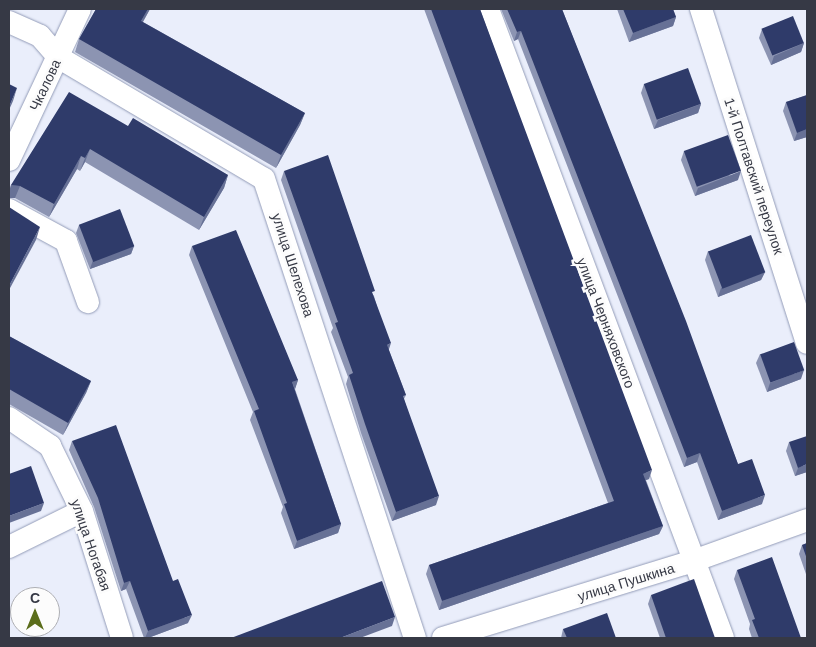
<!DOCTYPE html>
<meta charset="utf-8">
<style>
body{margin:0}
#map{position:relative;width:816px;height:647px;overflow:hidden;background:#eaeefb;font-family:Arial,sans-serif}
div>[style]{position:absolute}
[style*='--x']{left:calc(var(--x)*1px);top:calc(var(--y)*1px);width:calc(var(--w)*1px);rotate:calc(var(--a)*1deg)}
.roads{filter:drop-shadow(0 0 1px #939cb8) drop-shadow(0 0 1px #939cb8)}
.minor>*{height:22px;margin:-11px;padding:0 11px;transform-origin:11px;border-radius:11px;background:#fff}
.wall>*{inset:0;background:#8c94b2}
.shaded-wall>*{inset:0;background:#677196}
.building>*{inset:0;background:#2f3b6a;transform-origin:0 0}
span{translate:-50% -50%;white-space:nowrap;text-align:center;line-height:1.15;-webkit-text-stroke:5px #fcfcfc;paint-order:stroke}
.street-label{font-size:14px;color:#363945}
.frame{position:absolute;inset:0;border:10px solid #363945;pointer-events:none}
.north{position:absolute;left:10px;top:587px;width:50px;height:50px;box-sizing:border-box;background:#fcfcfc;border:1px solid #adaeb3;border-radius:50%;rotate:0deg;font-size:14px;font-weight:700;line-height:20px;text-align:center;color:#363945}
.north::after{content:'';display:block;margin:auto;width:18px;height:22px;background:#5b6d1b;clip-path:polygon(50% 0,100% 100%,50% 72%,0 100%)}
</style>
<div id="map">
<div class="roads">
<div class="minor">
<i style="--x:488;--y:9;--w:671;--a:69.51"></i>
<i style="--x:701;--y:9;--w:350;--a:72.4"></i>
<i style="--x:9;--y:22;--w:34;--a:24"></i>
<i style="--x:40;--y:36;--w:28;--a:49"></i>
<i style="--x:58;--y:57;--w:239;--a:30.6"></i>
<i style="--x:264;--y:179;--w:483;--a:71.8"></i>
<i style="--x:9;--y:160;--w:167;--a:-64.8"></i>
<i style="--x:9;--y:210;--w:65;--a:28.5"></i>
<i style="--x:66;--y:241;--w:65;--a:70.2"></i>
<i style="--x:9;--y:418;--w:50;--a:34.3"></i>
<i style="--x:50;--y:446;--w:72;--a:63.8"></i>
<i style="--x:82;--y:511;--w:133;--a:72.5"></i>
<i style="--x:9;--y:547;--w:81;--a:-26.3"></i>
<i style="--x:443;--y:638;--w:265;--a:-17.1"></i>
<i style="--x:696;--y:560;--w:118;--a:-19.8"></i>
</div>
</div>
<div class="wall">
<i style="clip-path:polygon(96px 9px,150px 9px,143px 22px,305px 113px,300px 125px,276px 168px,75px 52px,79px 39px)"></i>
<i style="clip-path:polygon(424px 9px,480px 9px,649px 479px,646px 480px,663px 526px,659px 534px,439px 610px,426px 574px,429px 565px,608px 503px)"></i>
<i style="clip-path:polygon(501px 9px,562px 9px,738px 464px,762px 504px,718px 520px,697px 462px,684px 467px,518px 39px,514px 41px)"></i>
<i style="clip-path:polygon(617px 9px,673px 9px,676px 17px,673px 26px,629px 42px)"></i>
<i style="clip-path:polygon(762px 29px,804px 43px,801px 52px,771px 65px,759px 38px)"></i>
<i style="clip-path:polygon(644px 84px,701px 104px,698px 113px,654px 129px,641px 93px)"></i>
<i style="clip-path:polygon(807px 95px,807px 137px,794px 141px,783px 111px,786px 102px)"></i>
<i style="clip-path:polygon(128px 126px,228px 175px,224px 188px,199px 230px,85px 162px,80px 171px,77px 169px,49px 217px,15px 198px,9px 198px,9px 192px,11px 185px)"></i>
<i style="clip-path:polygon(684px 151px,738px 180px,695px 196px,681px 160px)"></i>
<i style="clip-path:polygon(284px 171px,374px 296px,389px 350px,406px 395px,404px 399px,436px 505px,392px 521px,361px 433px,346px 384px,348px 377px,331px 332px,333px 328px,281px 180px)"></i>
<i style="clip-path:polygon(79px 225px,134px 246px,131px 254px,90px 269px,76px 233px)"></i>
<i style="clip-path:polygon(192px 246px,298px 380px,295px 389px,341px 524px,338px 533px,294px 549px,281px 513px,283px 507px,250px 420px,253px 412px,189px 255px)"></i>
<i style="clip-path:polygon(708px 251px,765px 272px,761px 280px,718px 297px,705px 260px)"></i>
<i style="clip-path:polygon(9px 336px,91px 381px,86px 393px,63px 435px,9px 404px)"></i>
<i style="clip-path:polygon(760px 354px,801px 379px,767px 392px,756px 363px)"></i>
<i style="clip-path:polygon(72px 441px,188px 623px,148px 638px,144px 638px,126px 589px,121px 591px,94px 507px,69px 450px)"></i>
<i style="clip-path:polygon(789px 442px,807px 472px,795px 476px,786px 451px)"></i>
<i style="clip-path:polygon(807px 543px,807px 577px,799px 554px,802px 545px)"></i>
<i style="clip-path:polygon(737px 570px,801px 638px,752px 638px,749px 629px,750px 624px,734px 579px)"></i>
<i style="clip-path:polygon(651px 595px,715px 638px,660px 638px,648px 604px)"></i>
<i style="clip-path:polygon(563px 629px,616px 638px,561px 638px)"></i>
</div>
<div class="shaded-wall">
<i style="clip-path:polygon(148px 9px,150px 9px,136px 34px,141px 21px)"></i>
<i style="clip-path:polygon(676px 17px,673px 26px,629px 42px,633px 33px)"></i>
<i style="clip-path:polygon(521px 31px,518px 39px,514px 41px,517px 32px)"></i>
<i style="clip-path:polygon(804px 43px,801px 52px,771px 65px,774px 56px)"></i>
<i style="clip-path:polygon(17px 88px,13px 101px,9px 110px,9px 107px)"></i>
<i style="clip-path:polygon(701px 104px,698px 113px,654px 129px,658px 120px)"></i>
<i style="clip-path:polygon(305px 113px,300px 125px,276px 168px,281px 155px)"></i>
<i style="clip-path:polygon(807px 129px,807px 137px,794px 141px,797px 133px)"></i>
<i style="clip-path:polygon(90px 149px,85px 162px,80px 171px,85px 158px)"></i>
<i style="clip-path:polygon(81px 156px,77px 169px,49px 217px,54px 204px)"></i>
<i style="clip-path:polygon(741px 171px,738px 180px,695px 196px,698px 188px)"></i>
<i style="clip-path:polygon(228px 175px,224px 188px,199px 230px,204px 217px)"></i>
<i style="clip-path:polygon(11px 185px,20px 186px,15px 198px,9px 198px,9px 192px)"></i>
<i style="clip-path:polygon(40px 227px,36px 240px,9px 290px,9px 286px)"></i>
<i style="clip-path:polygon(134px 246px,131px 254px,90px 269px,93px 260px)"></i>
<i style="clip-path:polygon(765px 272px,761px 280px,718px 297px,721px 288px)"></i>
<i style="clip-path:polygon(391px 343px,388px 352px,387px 345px)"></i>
<i style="clip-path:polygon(804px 370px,801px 379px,767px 392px,770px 383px)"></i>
<i style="clip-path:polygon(298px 380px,295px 389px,292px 382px)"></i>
<i style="clip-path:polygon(91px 381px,86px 393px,63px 435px,68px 423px)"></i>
<i style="clip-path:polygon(700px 453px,697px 462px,684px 467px,687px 458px)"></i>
<i style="clip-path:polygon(807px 464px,807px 472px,795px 476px,798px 468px)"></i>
<i style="clip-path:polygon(652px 470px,649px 479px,640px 482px,643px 474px)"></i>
<i style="clip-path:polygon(765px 495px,762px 504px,718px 520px,722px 511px)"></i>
<i style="clip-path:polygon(439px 496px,436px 505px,392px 521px,396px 512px)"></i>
<i style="clip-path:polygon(44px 503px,41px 511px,9px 523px,9px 516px)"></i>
<i style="clip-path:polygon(341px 524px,338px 533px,294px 549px,297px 541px)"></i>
<i style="clip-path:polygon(663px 526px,659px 534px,439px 610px,442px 601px)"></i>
<i style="clip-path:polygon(130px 581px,126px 589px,121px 591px,124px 583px)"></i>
<i style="clip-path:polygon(192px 615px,188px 623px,148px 638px,145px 638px,148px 631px)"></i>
<i style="clip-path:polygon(395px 617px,392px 626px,360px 638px,340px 638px)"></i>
</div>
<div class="building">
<i style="clip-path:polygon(96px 9px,148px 9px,141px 21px,305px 113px,281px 155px,79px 39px)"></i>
<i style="clip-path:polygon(431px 9px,480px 9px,652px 470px,643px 474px,663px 526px,442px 601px,429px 565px,614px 501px)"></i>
<i style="clip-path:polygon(507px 9px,562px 9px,686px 321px,738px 464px,752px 459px,765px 495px,722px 511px,700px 453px,687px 458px,521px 31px,517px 32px)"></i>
<i style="clip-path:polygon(623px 9px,673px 9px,676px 17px,633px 33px)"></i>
<i style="left:793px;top:16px;width:29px;height:34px;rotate:68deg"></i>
<i style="left:688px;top:68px;width:38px;height:47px;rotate:70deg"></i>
<i style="clip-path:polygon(9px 84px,17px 88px,9px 107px)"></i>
<i style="clip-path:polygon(69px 92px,128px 126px,133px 118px,228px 175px,204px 217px,90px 149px,85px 158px,81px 156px,54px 204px,20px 186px,11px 185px)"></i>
<i style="clip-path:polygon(807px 95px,807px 129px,797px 133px,786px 102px)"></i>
<i style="left:728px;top:135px;width:38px;height:47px;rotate:70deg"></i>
<i style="clip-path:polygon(328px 155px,375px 291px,372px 292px,391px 343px,387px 345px,406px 395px,403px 396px,439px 496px,396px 512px,365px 424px,349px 375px,353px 373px,335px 323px,338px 322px,284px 171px)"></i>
<i style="clip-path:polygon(9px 207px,40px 227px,9px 286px)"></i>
<i style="left:120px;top:209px;width:40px;height:44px;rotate:69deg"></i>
<i style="clip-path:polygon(236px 230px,298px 380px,292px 382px,341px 524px,297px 541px,284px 504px,287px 503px,254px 411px,259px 409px,192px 246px)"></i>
<i style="left:751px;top:235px;width:40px;height:46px;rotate:69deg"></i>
<i style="clip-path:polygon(9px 336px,91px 381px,68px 423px,9px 389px)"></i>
<i style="left:794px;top:342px;width:30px;height:36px;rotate:70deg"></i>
<i style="clip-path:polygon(116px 425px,173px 581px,178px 579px,192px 615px,148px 631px,130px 581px,124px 583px,98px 498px,72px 441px)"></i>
<i style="clip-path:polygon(807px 436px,807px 464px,798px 468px,789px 442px)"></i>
<i style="clip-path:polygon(31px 466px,44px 503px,9px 516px,9px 474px)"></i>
<i style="clip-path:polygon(807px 543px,807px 559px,802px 545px)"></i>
<i style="clip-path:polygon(772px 557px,801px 638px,759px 638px,752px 620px,755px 619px,737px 570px)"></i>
<i style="clip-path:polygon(694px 579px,715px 638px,666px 638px,651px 595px)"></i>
<i style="clip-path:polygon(382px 581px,395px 617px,340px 638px,231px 638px)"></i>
<i style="clip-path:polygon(607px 613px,616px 638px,567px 638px,563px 629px)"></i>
</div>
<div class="street-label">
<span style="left:45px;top:85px;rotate:-65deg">Чкалова</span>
<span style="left:754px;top:176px;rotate:72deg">1-й Полтавский переулок</span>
<span style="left:293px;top:265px;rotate:72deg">улица Шелехова</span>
<span style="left:606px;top:323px;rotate:69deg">улица Черняховского</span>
<span style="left:91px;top:545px;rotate:71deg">улица Ногабая</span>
<span style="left:626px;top:582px;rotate:-17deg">улица Пушкина</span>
</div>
<div class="frame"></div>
<div class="north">С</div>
</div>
